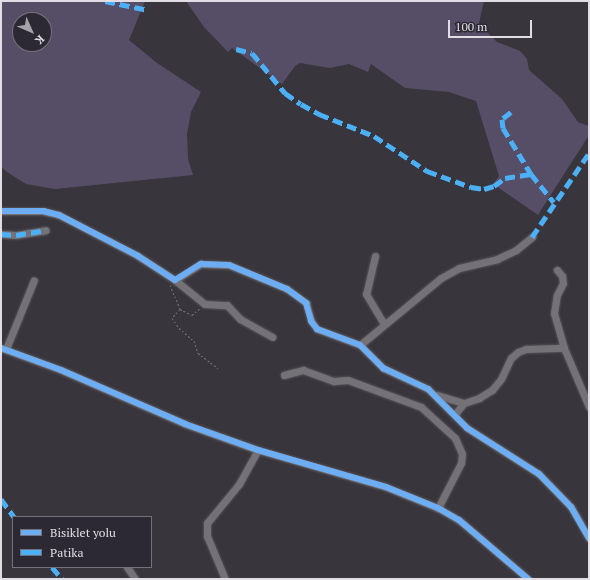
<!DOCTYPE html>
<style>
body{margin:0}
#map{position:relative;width:590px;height:580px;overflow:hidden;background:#38363c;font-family:"PT Serif",serif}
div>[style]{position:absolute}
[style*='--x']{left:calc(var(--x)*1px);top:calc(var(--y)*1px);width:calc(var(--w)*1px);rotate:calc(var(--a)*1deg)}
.green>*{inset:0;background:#564d66}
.path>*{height:1px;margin-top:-0.5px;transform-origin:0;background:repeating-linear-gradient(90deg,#747278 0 2px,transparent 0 4px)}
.roads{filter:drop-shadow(0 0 1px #56545a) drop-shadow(0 0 1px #56545a)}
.minor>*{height:7px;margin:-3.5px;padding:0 3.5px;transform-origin:3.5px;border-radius:3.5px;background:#747277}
.quiet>*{height:5px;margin-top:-2.5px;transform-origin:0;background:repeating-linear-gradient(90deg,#4cb0f7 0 10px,transparent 0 15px)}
.cycleway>*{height:6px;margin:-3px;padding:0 3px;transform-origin:3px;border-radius:3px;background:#6dadf4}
span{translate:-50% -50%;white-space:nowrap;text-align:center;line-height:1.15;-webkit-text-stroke:3.5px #2d2934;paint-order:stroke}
.frame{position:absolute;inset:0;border:2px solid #e0dde5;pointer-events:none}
.legend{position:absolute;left:12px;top:516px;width:140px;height:52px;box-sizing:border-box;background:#2d2934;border:1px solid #75717b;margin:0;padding:5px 7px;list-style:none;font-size:12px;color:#e0dde5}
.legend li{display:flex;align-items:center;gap:8px;height:20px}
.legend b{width:20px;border:1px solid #75717b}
.north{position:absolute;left:12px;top:12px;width:40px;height:40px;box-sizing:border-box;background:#2d2934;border:1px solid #75717b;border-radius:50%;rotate:135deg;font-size:11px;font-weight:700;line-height:16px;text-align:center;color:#e0dde5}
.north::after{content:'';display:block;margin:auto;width:14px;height:18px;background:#a5a3aa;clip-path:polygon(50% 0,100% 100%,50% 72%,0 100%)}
.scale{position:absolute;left:448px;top:20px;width:84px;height:18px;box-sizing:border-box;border:2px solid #e0dde5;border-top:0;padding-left:5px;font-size:12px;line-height:14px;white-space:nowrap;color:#e0dde5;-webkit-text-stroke:3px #2d2934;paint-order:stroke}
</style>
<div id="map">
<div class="green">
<i style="clip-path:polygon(evenodd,1px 1px,145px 1px,129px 40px,157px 63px,201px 92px,191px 112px,187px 134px,188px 159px,193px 175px,55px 189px,26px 184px,7px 172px,1px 167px,1px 1px,20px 20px,44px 20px,44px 44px,20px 44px,20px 20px)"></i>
<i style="clip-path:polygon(186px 1px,484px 1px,479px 23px,483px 28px,497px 42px,520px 51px,527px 59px,529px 70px,562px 99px,578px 122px,589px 126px,589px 135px,538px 215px,493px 184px,499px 176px,476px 101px,449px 92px,405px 88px,371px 64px,368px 72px,349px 64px,330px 68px,300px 63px,295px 66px,282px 84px,232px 48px,228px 52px,204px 27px)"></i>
</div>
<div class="path">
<i style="--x:170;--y:285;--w:26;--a:67"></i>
<i style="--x:180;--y:309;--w:13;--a:27"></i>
<i style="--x:192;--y:315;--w:11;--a:-41"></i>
<i style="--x:180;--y:309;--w:12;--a:132"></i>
<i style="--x:172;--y:318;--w:12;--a:55"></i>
<i style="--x:179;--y:328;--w:20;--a:41"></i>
<i style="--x:194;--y:341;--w:13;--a:72"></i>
<i style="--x:198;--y:353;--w:25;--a:37"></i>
</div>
<div class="roads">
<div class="minor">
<i style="--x:1;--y:211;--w:42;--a:0"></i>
<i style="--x:43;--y:211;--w:16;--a:14"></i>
<i style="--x:59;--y:215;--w:89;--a:27.4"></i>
<i style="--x:138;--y:256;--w:44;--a:33"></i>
<i style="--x:175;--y:280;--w:31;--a:-32"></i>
<i style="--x:201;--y:264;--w:28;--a:2"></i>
<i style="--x:229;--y:265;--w:63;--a:22.5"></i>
<i style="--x:287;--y:289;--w:24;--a:36"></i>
<i style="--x:306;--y:303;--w:19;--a:74"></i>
<i style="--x:311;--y:321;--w:10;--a:53"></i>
<i style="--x:317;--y:329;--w:46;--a:20.4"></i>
<i style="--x:360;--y:345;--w:33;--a:45"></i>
<i style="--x:383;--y:368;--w:50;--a:25"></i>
<i style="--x:428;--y:389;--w:55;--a:45"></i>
<i style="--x:467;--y:428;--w:85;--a:32.6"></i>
<i style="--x:539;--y:474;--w:46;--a:45.9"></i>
<i style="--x:571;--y:507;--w:36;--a:60"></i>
<i style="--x:1;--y:234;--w:15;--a:4"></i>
<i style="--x:16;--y:235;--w:30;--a:-9"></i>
<i style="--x:375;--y:256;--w:39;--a:103"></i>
<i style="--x:366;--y:294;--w:35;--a:59"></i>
<i style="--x:175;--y:280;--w:38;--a:39"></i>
<i style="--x:205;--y:304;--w:22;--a:3"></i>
<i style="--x:227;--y:305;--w:19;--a:47"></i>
<i style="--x:240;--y:319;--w:37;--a:29"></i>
<i style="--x:360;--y:345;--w:105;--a:-39.6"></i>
<i style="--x:441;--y:278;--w:21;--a:-29"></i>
<i style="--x:459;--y:268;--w:39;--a:-13"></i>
<i style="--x:497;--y:259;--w:21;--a:-25"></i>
<i style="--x:516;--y:250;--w:21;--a:-39"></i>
<i style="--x:1;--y:348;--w:64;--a:20.1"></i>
<i style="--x:61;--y:370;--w:135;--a:23.5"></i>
<i style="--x:185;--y:424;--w:77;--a:19.6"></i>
<i style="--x:258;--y:450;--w:133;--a:16.1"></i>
<i style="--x:386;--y:487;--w:56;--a:22"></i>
<i style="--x:438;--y:508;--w:24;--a:30"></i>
<i style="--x:459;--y:520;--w:91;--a:40.5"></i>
<i style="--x:564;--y:348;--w:64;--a:67"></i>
<i style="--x:6;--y:349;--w:74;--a:-67.9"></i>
<i style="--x:284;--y:375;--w:20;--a:-15"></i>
<i style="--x:303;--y:370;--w:33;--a:20"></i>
<i style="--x:334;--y:381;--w:14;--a:-4"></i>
<i style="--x:348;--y:380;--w:78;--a:20.3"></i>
<i style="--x:421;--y:407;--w:46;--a:42.4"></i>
<i style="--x:455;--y:438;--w:17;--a:66"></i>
<i style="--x:462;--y:454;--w:9;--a:96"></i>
<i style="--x:461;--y:463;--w:51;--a:117.1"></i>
<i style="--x:437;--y:395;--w:28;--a:17"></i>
<i style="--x:464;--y:403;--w:16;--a:-18"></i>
<i style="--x:479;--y:398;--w:15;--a:-32"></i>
<i style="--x:492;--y:390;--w:14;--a:-51"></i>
<i style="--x:501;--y:379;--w:23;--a:-65"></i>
<i style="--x:511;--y:358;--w:9;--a:-41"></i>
<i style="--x:518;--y:352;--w:9;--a:-21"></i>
<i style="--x:526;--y:349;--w:38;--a:-2"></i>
<i style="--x:564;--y:348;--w:36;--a:-106"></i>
<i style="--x:554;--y:313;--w:18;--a:-81"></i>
<i style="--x:557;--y:295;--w:13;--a:-63"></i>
<i style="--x:563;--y:283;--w:7;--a:-98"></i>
<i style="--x:562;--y:276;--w:8;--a:-130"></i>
<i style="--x:455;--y:414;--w:14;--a:-51"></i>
<i style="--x:127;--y:567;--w:14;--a:56"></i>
<i style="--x:225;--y:579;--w:47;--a:-112.7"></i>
<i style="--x:207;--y:536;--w:13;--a:-90"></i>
<i style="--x:207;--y:523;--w:50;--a:-50.6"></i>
<i style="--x:239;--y:484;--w:39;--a:-61"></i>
</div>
</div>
<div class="quiet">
<i style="--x:105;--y:1;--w:44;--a:11.8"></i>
<i style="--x:236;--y:49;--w:16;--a:14"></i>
<i style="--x:252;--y:53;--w:52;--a:50.5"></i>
<i style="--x:285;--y:93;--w:19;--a:35"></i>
<i style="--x:301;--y:104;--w:21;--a:29"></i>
<i style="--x:319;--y:114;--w:59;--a:21.8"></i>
<i style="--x:374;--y:136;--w:64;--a:33.4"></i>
<i style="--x:427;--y:171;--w:47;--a:20"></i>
<i style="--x:471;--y:187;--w:13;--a:9"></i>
<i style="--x:484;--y:189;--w:10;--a:-17"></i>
<i style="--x:494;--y:186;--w:14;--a:-36"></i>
<i style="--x:505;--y:178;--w:26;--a:-9"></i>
<i style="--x:511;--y:112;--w:11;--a:142"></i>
<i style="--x:502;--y:119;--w:9;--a:84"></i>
<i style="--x:503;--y:128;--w:54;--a:58.7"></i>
<i style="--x:531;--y:174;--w:36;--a:51"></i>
<i style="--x:1;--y:234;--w:15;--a:4"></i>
<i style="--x:16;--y:235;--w:30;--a:-9"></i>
<i style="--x:532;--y:237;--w:102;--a:-55.8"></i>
<i style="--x:1;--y:499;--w:22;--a:54"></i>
<i style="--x:52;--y:567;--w:16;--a:50"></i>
</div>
<div class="cycleway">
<i style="--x:1;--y:211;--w:42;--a:0"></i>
<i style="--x:43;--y:211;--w:16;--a:14"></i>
<i style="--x:59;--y:215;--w:89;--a:27.4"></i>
<i style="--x:138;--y:256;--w:44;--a:33"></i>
<i style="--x:175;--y:280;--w:31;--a:-32"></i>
<i style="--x:201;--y:264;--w:28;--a:2"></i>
<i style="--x:229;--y:265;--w:63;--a:22.5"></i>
<i style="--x:287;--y:289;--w:24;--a:36"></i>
<i style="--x:306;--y:303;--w:19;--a:74"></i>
<i style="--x:311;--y:321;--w:10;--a:53"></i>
<i style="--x:317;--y:329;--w:46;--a:20.4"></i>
<i style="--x:360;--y:345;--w:33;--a:45"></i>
<i style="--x:383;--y:368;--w:50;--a:25"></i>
<i style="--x:428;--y:389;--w:55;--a:45"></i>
<i style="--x:467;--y:428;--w:85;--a:32.6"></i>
<i style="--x:539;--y:474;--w:46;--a:45.9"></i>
<i style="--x:571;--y:507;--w:36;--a:60"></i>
<i style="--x:1;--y:348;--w:64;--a:20.1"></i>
<i style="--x:61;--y:370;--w:135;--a:23.5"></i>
<i style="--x:185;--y:424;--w:77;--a:19.6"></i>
<i style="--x:258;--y:450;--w:133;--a:16.1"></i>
<i style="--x:386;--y:487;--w:56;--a:22"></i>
<i style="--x:438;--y:508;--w:24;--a:30"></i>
<i style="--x:459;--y:520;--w:91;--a:40.5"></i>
</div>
<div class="frame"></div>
<ul class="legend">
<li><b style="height:5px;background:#6dadf4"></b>Bisiklet yolu</li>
<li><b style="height:5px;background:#4cb0f7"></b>Patika</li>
</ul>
<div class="north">K</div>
<div class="scale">100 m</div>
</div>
